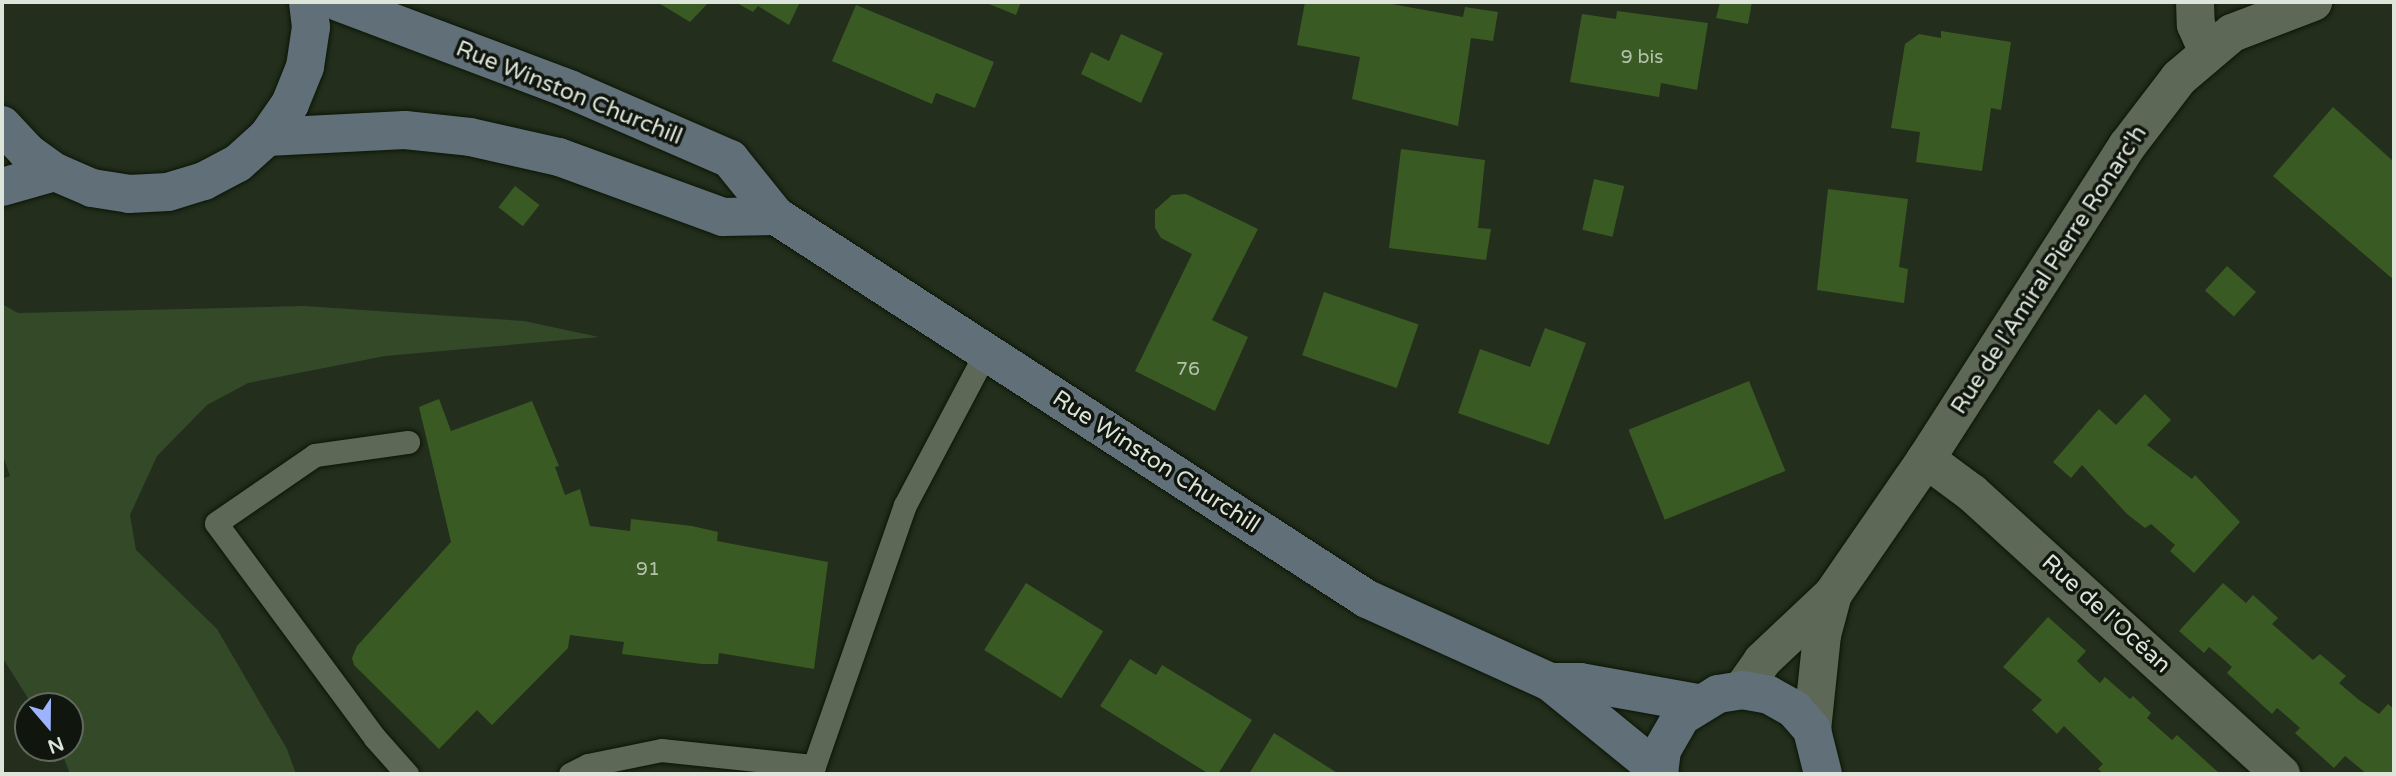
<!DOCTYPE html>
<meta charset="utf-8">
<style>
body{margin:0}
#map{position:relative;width:2396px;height:776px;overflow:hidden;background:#232e1d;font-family:"Varela Round",sans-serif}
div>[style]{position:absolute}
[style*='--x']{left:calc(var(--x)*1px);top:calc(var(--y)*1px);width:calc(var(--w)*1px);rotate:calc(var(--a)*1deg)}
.green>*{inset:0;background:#344928}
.building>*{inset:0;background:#3a5a24;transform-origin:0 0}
.roads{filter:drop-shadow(0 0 2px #0c1606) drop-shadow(0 0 2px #0c1606)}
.lane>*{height:23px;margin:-11.5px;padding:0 11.5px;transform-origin:11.5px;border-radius:11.5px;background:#5d6956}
.street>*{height:38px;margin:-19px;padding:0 19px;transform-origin:19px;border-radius:19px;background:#5d6956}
.secondary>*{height:38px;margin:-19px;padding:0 19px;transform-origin:19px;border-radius:19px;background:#616f79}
span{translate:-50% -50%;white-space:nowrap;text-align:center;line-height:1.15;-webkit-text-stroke:7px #10150d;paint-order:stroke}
.number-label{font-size:19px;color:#b4c2ac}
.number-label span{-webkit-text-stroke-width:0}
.street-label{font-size:23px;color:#dde4d9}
.frame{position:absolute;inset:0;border:4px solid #dde4d9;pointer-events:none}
.north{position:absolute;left:14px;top:692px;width:70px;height:70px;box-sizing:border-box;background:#10150d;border:2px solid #62685f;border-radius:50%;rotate:160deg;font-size:19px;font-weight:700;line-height:28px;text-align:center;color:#dde4d9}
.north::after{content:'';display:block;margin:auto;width:24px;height:32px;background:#9eb3fd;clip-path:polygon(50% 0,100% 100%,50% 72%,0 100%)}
</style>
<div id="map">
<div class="green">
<i style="clip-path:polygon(2px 304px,18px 313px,304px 306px,524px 321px,599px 337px,385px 356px,248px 383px,207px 405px,157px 456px,130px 515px,136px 550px,217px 629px,287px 749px,296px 774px,70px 774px,60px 748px,70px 748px,70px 706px,33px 706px,2px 657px,2px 479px,10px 476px,2px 453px)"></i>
</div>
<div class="building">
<i style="clip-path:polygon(657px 2px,709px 2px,690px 22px)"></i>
<i style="clip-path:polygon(735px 2px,800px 2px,789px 25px,758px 6px,753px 12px)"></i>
<i style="clip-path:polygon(984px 2px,1021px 2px,1016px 15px)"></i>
<i style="clip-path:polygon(1305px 2px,1381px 2px,1463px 17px,1465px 7px,1498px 12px,1493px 41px,1471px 38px,1458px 126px,1352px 99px,1360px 57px,1297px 45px)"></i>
<i style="clip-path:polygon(1720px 2px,1752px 2px,1748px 24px,1716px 18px)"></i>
<i style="clip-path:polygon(856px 5px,994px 62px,975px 108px,936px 93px,932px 104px,832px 61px)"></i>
<i style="clip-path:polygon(1617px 11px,1708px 23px,1697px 90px,1661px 83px,1659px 97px,1570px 82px,1582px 14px,1616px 19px)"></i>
<i style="clip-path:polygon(1941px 31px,2011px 42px,2001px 110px,1991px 108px,1982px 171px,1916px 162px,1920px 132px,1891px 128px,1905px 44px,1919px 34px,1941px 38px)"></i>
<i style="clip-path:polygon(1121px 34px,1163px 53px,1141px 103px,1081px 74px,1091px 52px,1109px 61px)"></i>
<i style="clip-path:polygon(2333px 107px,2394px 162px,2394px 280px,2273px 176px)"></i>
<i style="clip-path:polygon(1401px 149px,1485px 160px,1478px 228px,1491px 229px,1486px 260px,1389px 248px)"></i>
<i style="left:1594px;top:179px;width:31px;height:52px;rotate:13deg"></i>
<i style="left:515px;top:186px;width:31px;height:27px;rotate:38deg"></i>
<i style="clip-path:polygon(1828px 189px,1908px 199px,1899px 267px,1908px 269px,1904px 303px,1817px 290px)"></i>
<i style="clip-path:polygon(1186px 194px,1258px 229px,1212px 320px,1248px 337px,1215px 411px,1135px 371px,1192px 254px,1161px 238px,1155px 228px,1155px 210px,1172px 195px)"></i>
<i style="left:2227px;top:266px;width:39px;height:33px;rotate:42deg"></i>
<i style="left:1324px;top:292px;width:100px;height:67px;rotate:19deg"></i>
<i style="clip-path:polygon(1545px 328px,1586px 343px,1549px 445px,1458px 413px,1480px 349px,1530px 367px)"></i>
<i style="left:1749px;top:381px;width:97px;height:130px;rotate:68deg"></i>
<i style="clip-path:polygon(2145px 394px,2171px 420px,2147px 445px,2192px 479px,2195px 475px,2240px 522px,2194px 573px,2170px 551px,2175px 545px,2151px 524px,2145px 528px,2127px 514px,2082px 465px,2071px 478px,2053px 462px,2099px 409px,2116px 425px)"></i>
<i style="clip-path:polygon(439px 399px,451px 431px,532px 401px,559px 466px,555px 467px,565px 495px,580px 489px,590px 526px,630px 531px,631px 519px,692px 526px,718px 532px,717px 541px,828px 562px,814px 669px,719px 653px,718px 664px,702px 664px,622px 654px,624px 642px,570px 635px,568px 648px,492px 725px,477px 710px,439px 749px,354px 665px,352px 658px,357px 646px,451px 542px,419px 407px)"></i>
<i style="left:1026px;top:583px;width:91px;height:79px;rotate:32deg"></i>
<i style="clip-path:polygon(2223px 583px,2246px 603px,2253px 595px,2278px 618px,2272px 624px,2313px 660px,2320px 654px,2346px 676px,2339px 683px,2359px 700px,2379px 714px,2388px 704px,2394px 709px,2394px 774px,2367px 774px,2345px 756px,2334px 768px,2295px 733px,2300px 728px,2290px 719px,2277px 708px,2272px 714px,2227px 673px,2232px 667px,2221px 657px,2209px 647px,2204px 653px,2179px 631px)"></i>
<i style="clip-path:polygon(2048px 617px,2086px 651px,2077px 661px,2088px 672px,2100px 683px,2105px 677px,2130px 699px,2133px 696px,2151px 713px,2147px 718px,2172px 740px,2177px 735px,2220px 774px,2104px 774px,2098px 769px,2103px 764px,2064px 726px,2057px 734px,2032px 710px,2042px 700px,2003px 667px)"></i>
<i style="clip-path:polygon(1130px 659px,1156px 675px,1162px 665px,1252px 720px,1218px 774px,1209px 774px,1100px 706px)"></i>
<i style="clip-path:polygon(1274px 733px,1339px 774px,1249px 774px)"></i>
</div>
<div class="roads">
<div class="lane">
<i style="--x:407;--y:774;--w:48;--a:-131.6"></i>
<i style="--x:375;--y:738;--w:267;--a:-126.5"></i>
<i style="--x:216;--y:523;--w:120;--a:-34.5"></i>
<i style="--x:315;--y:455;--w:94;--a:-8"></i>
<i style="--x:570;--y:774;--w:20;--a:-27"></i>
<i style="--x:588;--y:765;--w:75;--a:-11.6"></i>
<i style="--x:661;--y:750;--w:154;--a:6"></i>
<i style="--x:814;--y:766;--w:276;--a:-70.8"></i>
<i style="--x:905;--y:505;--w:173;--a:-62.1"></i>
</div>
<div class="street">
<i style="--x:2195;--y:2;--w:23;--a:88"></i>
<i style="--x:2196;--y:25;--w:27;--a:66"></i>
<i style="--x:1926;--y:459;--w:57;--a:36.5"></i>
<i style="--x:1972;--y:493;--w:418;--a:42.3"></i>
<i style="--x:1742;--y:690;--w:35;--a:-55"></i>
<i style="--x:1762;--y:661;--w:98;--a:-43.3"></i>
<i style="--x:1833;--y:594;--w:164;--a:-55.4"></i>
<i style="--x:1926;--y:459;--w:372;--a:-57.3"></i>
<i style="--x:2127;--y:146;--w:86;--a:-52.6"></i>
<i style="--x:2179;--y:78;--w:70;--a:-40.3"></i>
<i style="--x:2232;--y:33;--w:87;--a:-20.9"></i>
<i style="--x:1812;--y:730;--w:96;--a:-84"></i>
<i style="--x:1822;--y:635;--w:42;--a:-75"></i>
</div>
<div class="secondary">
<i style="--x:338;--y:2;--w:247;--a:20.6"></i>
<i style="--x:569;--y:89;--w:176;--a:23.5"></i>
<i style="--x:730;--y:159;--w:73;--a:51.1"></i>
<i style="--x:776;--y:216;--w:704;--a:32.95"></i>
<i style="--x:1367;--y:599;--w:201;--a:24.4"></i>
<i style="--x:1550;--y:682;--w:141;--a:39.2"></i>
<i style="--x:2;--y:125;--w:37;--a:47"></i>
<i style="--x:27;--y:152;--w:34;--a:36"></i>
<i style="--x:55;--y:172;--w:40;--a:23.4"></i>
<i style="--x:92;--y:188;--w:37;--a:9"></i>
<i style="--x:129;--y:194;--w:39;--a:-3"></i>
<i style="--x:168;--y:192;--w:38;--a:-17"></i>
<i style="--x:204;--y:181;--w:38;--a:-28"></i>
<i style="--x:238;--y:163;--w:39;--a:-42"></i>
<i style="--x:267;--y:137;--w:40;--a:-55.1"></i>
<i style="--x:290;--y:104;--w:40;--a:-68"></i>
<i style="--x:305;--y:67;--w:40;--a:-81.5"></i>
<i style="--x:311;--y:27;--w:25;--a:-97"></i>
<i style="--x:267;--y:137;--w:138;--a:-2.9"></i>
<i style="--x:405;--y:130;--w:65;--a:6.1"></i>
<i style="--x:470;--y:137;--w:91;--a:12.7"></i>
<i style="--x:559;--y:157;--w:175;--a:20.1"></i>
<i style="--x:723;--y:217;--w:53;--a:-1.1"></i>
<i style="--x:2;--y:187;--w:55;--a:-15.8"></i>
<i style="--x:1550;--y:682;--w:30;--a:0"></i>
<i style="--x:1580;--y:682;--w:119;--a:10.2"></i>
<i style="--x:1659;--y:774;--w:24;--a:-83"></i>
<i style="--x:1662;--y:750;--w:39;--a:-60"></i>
<i style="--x:1682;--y:716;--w:42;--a:-31.4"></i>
<i style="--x:1718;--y:694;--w:24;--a:-9"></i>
<i style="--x:1742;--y:690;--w:27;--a:10"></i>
<i style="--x:1769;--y:695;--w:29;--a:29"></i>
<i style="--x:1794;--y:709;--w:28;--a:49"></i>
<i style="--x:1812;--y:730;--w:45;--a:76"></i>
</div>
</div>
<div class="number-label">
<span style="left:1642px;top:58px">9 bis</span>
<span style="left:1188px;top:370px">76</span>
<span style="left:648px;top:570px">91</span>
</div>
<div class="street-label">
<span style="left:569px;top:93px;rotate:22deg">Rue Winston Churchill</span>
<span style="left:2049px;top:270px;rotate:-57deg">Rue de l'Amiral Pierre Ronarc'h</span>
<span style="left:1156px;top:462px;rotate:33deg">Rue Winston Churchill</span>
<span style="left:2106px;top:614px;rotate:42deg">Rue de l'Océan</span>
</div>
<div class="frame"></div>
<div class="north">N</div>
</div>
